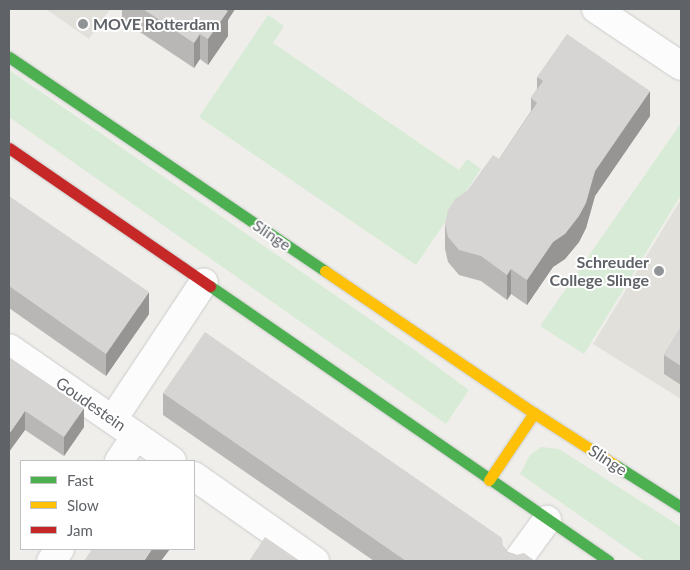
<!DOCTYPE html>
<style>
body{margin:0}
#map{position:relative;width:690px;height:570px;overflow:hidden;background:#efeeea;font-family:Lato,sans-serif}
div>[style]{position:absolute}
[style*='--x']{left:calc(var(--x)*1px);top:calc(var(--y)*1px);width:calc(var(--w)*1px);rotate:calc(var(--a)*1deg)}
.education>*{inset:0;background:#e2e0da}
.green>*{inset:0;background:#d8ebd6}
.roads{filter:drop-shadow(0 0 1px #cbcccc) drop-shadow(0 0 1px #cbcccc)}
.street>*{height:28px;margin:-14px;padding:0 14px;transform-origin:14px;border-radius:14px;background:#fdfcfc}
.fast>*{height:11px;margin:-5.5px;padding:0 5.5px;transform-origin:5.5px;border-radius:5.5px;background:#4caf50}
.slow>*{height:11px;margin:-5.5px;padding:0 5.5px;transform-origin:5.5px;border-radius:5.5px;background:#ffc107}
.jam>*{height:11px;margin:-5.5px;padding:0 5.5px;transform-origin:5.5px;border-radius:5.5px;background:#c62828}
.wall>*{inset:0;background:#b8b7b5}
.shaded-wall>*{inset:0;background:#969594}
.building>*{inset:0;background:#d6d5d3}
.dots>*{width:14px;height:14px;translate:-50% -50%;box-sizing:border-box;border:2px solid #fff;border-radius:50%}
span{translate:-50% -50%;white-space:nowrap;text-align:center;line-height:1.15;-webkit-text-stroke:4px #fff;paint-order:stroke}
.poi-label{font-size:16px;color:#5f6368;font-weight:700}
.left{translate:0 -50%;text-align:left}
.right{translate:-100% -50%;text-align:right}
.street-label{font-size:16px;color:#5f6368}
.frame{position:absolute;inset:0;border:10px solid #5f6368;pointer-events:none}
.legend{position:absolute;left:20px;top:460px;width:175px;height:90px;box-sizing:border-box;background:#fff;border:1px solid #bfc1c3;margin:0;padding:6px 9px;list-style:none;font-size:15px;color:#5f6368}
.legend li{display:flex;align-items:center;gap:10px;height:25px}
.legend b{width:25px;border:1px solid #bfc1c3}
</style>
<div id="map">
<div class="education">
<i style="clip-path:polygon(46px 9px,110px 9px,89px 39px)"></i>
<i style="clip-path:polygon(681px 199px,681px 399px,593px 344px)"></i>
</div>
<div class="green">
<i style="clip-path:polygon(268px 15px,284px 26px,273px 43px,459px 170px,467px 159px,481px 169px,416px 265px,199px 117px)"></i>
<i style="clip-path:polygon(9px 70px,413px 349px,469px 390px,446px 424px,9px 117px)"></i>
<i style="clip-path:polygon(681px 123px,681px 195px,584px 354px,540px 326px)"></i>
<i style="clip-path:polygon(541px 447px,559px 449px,681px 527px,681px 561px,645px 561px,520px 474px,530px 455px)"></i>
</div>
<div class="roads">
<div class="street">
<i style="--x:596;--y:9;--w:102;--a:33.8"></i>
<i style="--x:9;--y:348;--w:198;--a:34.7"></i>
<i style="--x:113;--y:419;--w:164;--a:-56.4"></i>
<i style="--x:119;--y:461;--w:30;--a:-56"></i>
<i style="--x:194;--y:476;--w:148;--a:35.1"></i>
<i style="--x:51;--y:561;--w:15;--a:-53"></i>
<i style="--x:517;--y:561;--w:51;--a:-53.8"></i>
</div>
<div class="fast">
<i style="--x:9;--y:57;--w:382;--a:34.1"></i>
<i style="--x:210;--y:286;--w:484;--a:34.6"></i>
<i style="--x:615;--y:465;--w:78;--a:32.5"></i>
</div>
<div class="slow">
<i style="--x:325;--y:271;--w:253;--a:34.2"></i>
<i style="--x:534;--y:413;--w:96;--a:32.7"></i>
<i style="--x:489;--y:480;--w:81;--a:-56.1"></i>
</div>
<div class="jam">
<i style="--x:9;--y:148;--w:244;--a:34.5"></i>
</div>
</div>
<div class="wall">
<i style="clip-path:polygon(122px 9px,235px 9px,228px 20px,228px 36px,208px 65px,200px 59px,194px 68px,122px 20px)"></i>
<i style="clip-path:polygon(537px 77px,650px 116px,595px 196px,586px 228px,579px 242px,565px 259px,553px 267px,527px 305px,511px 294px,507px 300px,481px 281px,459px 275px,448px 262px,445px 249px,445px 224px,467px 191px,499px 159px,531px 111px,531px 98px,537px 89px)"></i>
<i style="clip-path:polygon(9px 196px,149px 314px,106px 376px,9px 308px)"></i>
<i style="clip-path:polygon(681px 327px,681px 385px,664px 374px,664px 355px)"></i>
<i style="clip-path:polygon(9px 357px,84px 427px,64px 456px,25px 430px)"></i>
<i style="clip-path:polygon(163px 393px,503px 546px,508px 552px,535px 561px,374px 561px,163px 415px)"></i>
</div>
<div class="shaded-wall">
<i style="clip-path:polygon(220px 9px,235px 9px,228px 20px,228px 36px,208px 65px,208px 39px)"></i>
<i style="clip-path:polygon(200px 34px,200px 59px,194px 68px,194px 43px)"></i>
<i style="clip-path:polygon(650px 91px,650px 116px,595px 196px,586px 228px,579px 242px,565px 259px,553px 267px,527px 305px,527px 280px,553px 242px,595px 171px)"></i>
<i style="clip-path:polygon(511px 269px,511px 294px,507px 300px,507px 275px)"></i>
<i style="clip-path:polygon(149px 292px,149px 314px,106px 376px,106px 354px)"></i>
<i style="clip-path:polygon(84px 408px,84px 427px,64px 456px,64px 437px)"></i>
<i style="clip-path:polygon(25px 411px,25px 430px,9px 452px,9px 434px)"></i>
<i style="clip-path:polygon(152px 549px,170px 549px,161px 561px,144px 561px)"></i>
</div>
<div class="building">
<i style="clip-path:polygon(143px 9px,224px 9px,228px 11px,208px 39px,200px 34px,194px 43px)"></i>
<i style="clip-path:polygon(567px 34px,650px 91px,595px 171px,586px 203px,579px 216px,565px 234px,553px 242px,527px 280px,511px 269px,507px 275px,481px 256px,459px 250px,448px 237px,445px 224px,448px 210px,455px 199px,467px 191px,493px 155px,499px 159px,537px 103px,531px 98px,543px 81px,537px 77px)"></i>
<i style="clip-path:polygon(9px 196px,149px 292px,106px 354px,9px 286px)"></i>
<i style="clip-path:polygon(681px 327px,681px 366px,664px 355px)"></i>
<i style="clip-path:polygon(205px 332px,502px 538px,503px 546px,508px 552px,516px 555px,524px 553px,535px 561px,406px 561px,163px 393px)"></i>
<i style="clip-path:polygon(9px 357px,84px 408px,64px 437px,25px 411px,9px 434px)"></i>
<i style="clip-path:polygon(265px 537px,300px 561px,249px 561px)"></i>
<i style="clip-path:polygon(92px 549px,152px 549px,144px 561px,84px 561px)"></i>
</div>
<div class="dots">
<i style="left:83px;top:24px;background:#919496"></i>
<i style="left:659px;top:271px;background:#919496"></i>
</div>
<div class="poi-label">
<span class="left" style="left:93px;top:24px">MOVE Rotterdam</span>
<span class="right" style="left:649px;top:271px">Schreuder<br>College Slinge</span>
</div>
<div class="street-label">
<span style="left:272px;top:235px;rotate:34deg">Slinge</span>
<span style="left:91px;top:404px;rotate:35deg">Goudestein</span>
<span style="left:608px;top:460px;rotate:33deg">Slinge</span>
</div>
<div class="frame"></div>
<ul class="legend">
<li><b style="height:6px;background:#4caf50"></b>Fast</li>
<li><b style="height:6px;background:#ffc107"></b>Slow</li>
<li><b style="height:6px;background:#c62828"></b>Jam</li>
</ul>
</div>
